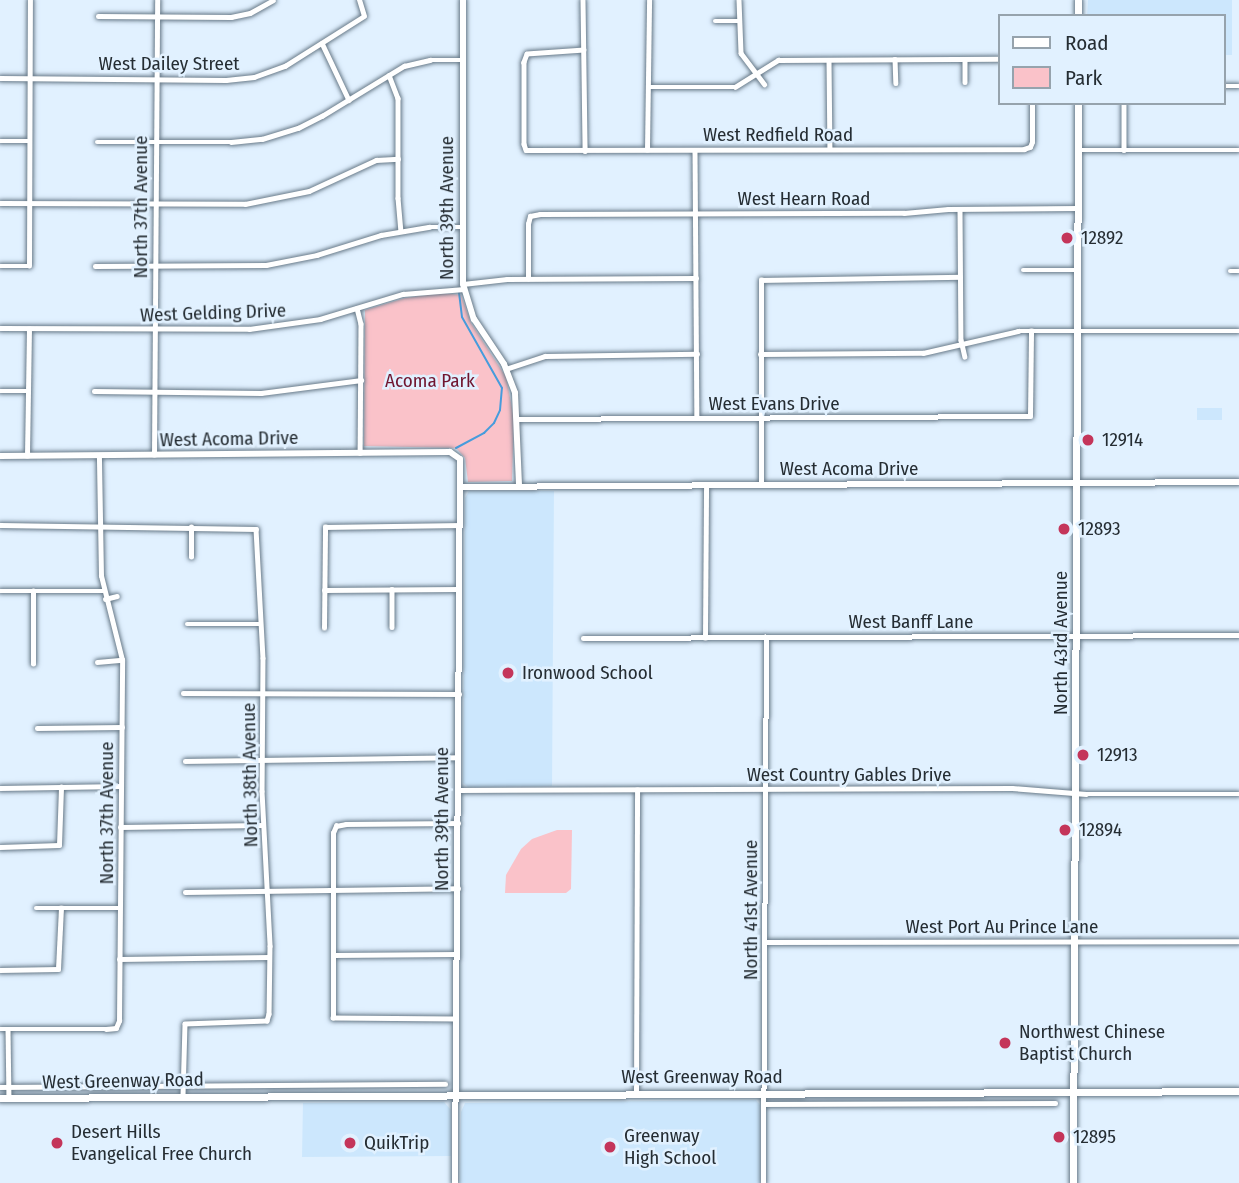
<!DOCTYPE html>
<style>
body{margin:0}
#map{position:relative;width:1239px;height:1183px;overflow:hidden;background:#e1f1ff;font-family:"Fira Sans Condensed",sans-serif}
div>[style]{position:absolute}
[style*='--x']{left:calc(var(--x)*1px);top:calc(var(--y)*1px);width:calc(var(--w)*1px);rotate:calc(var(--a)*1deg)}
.built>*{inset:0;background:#cce7fd;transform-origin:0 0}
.green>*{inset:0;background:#fac2c9}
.stream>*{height:2px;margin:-1px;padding:0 1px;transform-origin:1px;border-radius:1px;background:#479cdc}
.roads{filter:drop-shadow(0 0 2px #687a89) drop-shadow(0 0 2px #687a89)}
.minor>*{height:4.5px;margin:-2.25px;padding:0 2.25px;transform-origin:2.25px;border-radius:2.25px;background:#fff}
.tertiary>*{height:6px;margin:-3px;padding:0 3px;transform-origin:3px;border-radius:3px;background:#fff}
.secondary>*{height:7px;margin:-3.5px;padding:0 3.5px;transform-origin:3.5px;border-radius:3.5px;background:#fff}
.dots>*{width:19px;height:19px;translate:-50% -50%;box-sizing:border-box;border:4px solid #e1f1ff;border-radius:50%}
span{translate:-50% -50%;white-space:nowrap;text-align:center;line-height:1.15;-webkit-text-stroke:5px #e1f1ff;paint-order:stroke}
.street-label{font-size:19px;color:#252d33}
.poi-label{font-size:19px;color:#252d33}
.left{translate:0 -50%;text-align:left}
.park-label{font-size:19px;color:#70152f}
.legend{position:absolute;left:998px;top:14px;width:228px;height:91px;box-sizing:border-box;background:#e1f1ff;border:2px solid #96a3ad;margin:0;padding:9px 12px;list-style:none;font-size:21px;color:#252d33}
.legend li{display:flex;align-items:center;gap:14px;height:35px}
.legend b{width:35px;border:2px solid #96a3ad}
</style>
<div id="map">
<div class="built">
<i style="clip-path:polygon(1088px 0,1232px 0,1232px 55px,1223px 55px,1223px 16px,1087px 16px)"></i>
<i style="left:1197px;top:408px;width:25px;height:12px"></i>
<i style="clip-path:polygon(469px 491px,554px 491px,552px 786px,468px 787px,463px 783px,465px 498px)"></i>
<i style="clip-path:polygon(756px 1100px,760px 1105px,760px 1183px,460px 1183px,461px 1112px,465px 1103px)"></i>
<i style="clip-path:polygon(444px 1102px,451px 1110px,451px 1156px,302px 1157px,303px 1103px)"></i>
</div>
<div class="green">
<i style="clip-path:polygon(441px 293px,461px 295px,471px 323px,506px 377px,514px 418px,512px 481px,468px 482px,465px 458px,456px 448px,364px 446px,365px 310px,405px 298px)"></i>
<i style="clip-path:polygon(557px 830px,572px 830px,571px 889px,566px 893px,505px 893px,506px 875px,521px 849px,532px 839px)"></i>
</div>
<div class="stream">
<i style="--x:456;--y:448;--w:32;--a:-28"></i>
<i style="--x:484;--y:433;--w:14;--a:-45"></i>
<i style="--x:494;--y:423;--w:14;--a:-65"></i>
<i style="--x:500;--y:410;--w:22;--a:-85"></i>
<i style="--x:502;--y:388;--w:81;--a:-119.4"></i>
<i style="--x:462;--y:317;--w:26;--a:-97"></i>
</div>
<div class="roads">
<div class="minor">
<i style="--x:583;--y:0;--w:151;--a:89.2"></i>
<i style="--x:739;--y:0;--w:53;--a:87.8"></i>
<i style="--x:741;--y:53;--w:39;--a:53"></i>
<i style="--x:98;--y:16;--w:133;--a:0.4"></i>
<i style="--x:231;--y:17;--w:19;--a:-12"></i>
<i style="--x:250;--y:13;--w:26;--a:-29"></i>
<i style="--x:715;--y:21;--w:24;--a:0"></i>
<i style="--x:322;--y:43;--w:63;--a:64.7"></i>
<i style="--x:584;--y:50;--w:57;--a:176"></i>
<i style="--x:527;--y:54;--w:9;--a:111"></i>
<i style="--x:524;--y:62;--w:82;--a:90"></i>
<i style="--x:524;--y:144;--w:6;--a:72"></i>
<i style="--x:526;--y:150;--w:498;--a:-0.1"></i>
<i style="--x:1024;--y:149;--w:6;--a:-18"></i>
<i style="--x:1030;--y:147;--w:5;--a:-68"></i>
<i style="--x:1032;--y:142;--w:39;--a:-90"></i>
<i style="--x:895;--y:59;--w:24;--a:88"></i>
<i style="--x:965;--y:59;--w:23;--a:90"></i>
<i style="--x:829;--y:60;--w:89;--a:89.4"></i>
<i style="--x:389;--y:75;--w:25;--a:69"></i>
<i style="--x:398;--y:98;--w:100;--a:90"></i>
<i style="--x:398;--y:198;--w:33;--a:85"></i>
<i style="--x:0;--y:78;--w:226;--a:0.5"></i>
<i style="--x:226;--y:80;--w:28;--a:-6"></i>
<i style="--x:254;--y:77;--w:33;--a:-20"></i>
<i style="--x:285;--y:66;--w:93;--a:-32.3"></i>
<i style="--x:364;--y:16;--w:17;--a:-107"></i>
<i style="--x:1223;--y:86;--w:16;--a:0"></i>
<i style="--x:648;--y:87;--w:87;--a:0"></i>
<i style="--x:735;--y:87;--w:51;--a:-32.1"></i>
<i style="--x:778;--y:60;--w:221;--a:-0.3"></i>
<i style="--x:1124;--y:103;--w:47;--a:90"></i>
<i style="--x:0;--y:141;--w:30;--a:0"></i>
<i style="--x:97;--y:142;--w:134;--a:0"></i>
<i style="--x:231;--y:142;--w:31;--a:-6"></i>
<i style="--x:262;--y:139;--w:38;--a:-17"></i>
<i style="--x:298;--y:128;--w:27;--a:-27"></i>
<i style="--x:322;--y:116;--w:96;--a:-31.4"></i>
<i style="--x:404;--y:66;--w:27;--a:-13"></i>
<i style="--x:430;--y:60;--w:33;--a:0"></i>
<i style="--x:647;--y:150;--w:150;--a:-89.2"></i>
<i style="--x:695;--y:150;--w:268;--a:89.6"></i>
<i style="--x:1078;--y:150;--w:161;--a:0"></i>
<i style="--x:0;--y:203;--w:245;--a:0.2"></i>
<i style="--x:245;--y:204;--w:65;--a:-11.5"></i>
<i style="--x:309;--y:191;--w:74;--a:-24.8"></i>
<i style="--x:376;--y:160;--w:22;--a:-3"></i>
<i style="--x:960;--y:209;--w:131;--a:89.6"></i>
<i style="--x:961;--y:340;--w:17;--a:77"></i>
<i style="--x:0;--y:266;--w:29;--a:0"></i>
<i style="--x:29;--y:266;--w:266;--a:-89.8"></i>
<i style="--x:95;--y:266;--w:171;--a:-0.3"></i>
<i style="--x:266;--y:265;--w:52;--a:-11.1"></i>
<i style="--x:317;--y:255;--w:67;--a:-17.4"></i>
<i style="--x:381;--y:235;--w:49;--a:-9.5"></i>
<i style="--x:429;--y:227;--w:33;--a:0"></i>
<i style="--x:1023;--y:270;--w:55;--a:0"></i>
<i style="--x:1230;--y:271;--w:9;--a:0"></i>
<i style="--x:528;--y:279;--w:55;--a:-90"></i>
<i style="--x:528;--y:224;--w:8;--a:-76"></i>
<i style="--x:530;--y:216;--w:10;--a:-11"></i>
<i style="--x:540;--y:214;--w:364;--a:-0.2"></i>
<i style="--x:904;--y:213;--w:44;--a:-5.2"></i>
<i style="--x:948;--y:209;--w:130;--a:-0.4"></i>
<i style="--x:463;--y:284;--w:44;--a:-6.5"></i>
<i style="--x:507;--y:279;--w:189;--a:-0.3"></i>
<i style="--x:357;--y:308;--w:16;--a:76"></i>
<i style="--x:361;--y:324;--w:129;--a:90.4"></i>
<i style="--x:0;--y:328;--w:249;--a:0.2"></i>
<i style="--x:249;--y:329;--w:72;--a:-8"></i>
<i style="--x:320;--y:319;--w:87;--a:-16.8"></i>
<i style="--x:403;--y:294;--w:61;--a:-4.7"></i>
<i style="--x:760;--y:354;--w:163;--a:-0.4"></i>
<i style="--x:923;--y:353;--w:98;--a:-13"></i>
<i style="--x:1018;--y:331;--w:221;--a:0"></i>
<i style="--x:506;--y:369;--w:41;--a:-18.4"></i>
<i style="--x:545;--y:356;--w:152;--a:-0.8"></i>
<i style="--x:0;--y:391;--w:28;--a:0"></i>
<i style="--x:94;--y:391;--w:167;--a:0.7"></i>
<i style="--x:261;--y:393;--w:101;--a:-7.4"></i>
<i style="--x:519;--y:419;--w:511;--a:-0.34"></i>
<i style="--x:1030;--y:416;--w:85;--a:-89.3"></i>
<i style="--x:154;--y:455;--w:455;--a:-89.6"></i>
<i style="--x:27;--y:456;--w:127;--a:-89.1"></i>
<i style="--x:761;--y:485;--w:205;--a:-90"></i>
<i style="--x:761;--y:280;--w:199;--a:-0.9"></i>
<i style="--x:0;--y:525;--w:256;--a:0.9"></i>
<i style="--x:256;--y:529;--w:129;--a:86.9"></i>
<i style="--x:263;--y:658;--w:133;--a:90.4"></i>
<i style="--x:262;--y:791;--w:155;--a:87"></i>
<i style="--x:270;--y:946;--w:68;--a:90.8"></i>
<i style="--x:269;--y:1014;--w:7;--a:106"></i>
<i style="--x:267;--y:1021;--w:82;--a:177.9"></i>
<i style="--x:185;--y:1024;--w:71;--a:91.6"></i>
<i style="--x:191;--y:557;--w:30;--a:-90"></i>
<i style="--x:392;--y:589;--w:38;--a:90"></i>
<i style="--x:324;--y:590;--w:135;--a:-0.4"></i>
<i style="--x:0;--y:591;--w:103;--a:0"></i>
<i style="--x:105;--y:599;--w:12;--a:-14"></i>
<i style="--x:187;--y:624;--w:72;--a:0"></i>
<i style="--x:324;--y:628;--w:101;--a:-89.4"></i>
<i style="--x:325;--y:527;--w:135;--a:-0.8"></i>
<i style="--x:583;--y:638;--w:656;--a:-0.26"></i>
<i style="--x:705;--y:638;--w:152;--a:-89.6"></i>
<i style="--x:97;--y:662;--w:25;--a:-5"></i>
<i style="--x:33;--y:664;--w:73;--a:-90"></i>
<i style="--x:183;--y:693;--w:276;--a:0.2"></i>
<i style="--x:37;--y:728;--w:85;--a:-0.7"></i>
<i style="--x:185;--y:761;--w:273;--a:-0.8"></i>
<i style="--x:0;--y:788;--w:121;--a:-0.9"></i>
<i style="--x:458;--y:790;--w:554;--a:-0.21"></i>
<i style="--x:1012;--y:788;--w:74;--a:4.6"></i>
<i style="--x:1086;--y:794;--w:153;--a:0"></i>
<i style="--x:120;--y:827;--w:143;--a:-0.8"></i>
<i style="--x:0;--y:847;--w:59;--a:-1.9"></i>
<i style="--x:59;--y:845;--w:58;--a:-88"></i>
<i style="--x:185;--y:892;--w:273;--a:-0.8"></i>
<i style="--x:36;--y:908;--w:84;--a:0"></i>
<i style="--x:765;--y:942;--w:474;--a:-0.1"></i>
<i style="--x:333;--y:955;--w:124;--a:-0.5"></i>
<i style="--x:119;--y:959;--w:150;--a:-0.8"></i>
<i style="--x:0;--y:970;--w:58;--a:-1"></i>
<i style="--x:58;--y:969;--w:61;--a:-87.2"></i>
<i style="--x:456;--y:1019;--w:123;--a:-179.5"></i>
<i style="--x:333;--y:1018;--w:185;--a:-90"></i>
<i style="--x:333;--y:833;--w:8;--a:-67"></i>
<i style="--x:336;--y:826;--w:10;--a:-11"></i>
<i style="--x:346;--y:824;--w:112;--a:-0.5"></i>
<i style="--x:0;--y:1029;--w:106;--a:0"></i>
<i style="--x:106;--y:1029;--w:10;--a:-6"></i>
<i style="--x:116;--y:1028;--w:8;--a:-67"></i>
<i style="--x:119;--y:1021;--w:361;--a:-89.5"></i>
<i style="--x:122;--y:660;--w:87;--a:-104"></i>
<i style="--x:101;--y:576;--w:120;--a:-91"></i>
<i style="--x:8;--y:1029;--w:69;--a:89.2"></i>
<i style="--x:0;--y:1087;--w:445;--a:-0.4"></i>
<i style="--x:636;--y:1094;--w:304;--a:-89.8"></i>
<i style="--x:764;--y:1104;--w:291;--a:-0.2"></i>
<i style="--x:763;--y:1183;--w:546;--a:-89.69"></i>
</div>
<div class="tertiary">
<i style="--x:463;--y:0;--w:284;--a:90"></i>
<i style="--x:463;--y:284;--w:37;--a:73"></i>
<i style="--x:474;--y:319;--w:54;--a:56.3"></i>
<i style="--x:504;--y:364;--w:31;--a:69"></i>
<i style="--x:515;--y:393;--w:93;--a:87.5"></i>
<i style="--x:0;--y:456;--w:450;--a:-0.5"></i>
<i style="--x:450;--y:452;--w:12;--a:35"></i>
<i style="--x:460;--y:459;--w:724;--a:90.4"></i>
<i style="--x:460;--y:487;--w:779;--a:-0.37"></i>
</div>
<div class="secondary">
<i style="--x:1078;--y:0;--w:16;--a:90"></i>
<i style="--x:0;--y:1098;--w:1239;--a:-0.32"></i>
<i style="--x:1073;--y:1183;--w:1080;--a:-89.73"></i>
</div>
</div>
<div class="dots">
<i style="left:1067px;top:238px;background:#c4355a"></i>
<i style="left:1088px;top:440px;background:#c4355a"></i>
<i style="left:1064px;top:529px;background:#c4355a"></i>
<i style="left:508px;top:673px;background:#c4355a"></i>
<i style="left:1083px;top:755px;background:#c4355a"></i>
<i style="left:1065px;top:830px;background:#c4355a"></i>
<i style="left:1005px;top:1043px;background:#c4355a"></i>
<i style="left:1059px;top:1137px;background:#c4355a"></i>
<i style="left:57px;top:1143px;background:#c4355a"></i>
<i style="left:350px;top:1143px;background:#c4355a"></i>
<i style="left:610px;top:1147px;background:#c4355a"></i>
</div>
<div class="street-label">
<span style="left:169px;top:64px">West Dailey Street</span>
<span style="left:778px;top:135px">West Redfield Road</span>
<span style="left:804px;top:199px">West Hearn Road</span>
<span style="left:141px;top:207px;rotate:-90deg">North 37th Avenue</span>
<span style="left:447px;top:208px;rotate:-90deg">North 39th Avenue</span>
<span style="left:213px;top:313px;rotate:-2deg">West Gelding Drive</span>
<span style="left:774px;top:404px">West Evans Drive</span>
<span style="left:229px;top:439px;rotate:-1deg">West Acoma Drive</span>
<span style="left:849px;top:469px">West Acoma Drive</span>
<span style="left:911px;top:622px">West Banff Lane</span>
<span style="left:1061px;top:643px;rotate:-90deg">North 43rd Avenue</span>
<span style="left:250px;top:775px;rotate:-91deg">North 38th Avenue</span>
<span style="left:849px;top:775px">West Country Gables Drive</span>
<span style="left:107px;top:813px;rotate:-90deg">North 37th Avenue</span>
<span style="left:442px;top:819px;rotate:-90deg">North 39th Avenue</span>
<span style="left:751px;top:910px;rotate:-90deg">North 41st Avenue</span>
<span style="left:1002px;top:927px">West Port Au Prince Lane</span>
<span style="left:702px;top:1077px">West Greenway Road</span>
<span style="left:123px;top:1081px;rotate:-1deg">West Greenway Road</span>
</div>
<div class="poi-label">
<span class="left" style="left:1081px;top:238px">12892</span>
<span class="left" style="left:1102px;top:440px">12914</span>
<span class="left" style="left:1078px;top:529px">12893</span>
<span class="left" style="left:522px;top:673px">Ironwood School</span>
<span class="left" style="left:1097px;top:755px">12913</span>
<span class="left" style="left:1079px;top:830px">12894</span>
<span class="left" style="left:1019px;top:1043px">Northwest Chinese<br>Baptist Church</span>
<span class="left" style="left:71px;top:1143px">Desert Hills<br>Evangelical Free Church</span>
<span class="left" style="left:624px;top:1147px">Greenway<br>High School</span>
<span class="left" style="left:1073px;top:1137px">12895</span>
<span class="left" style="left:364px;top:1143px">QuikTrip</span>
</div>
<div class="park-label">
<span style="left:430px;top:381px">Acoma Park</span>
</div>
<ul class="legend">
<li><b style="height:9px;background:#fff"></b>Road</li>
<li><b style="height:19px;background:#fac2c9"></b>Park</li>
</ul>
</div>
